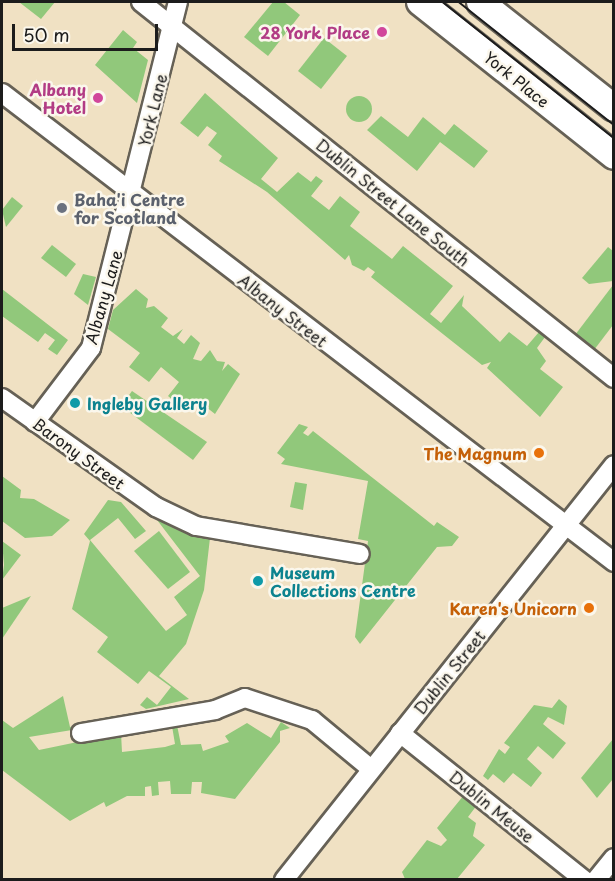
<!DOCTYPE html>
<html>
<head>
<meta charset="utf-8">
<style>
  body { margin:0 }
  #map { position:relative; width:615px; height:881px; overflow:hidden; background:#f0e1c3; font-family:"Playpen Sans",sans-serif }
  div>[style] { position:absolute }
  .green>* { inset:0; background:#91c87b }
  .round { border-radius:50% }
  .roads { filter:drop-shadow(2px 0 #666156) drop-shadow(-2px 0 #666156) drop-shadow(0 2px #666156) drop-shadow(0 -2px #666156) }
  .street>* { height:18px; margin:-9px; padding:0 9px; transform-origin:9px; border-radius:9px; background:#fff }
  .secondary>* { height:26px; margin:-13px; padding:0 13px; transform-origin:13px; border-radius:13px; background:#fff }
  .tram>* { height:1.5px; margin:-0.75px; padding:0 0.75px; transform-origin:0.75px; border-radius:0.75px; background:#1c1c1c }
  .dots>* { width:16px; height:16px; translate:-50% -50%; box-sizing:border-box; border:3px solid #fbf7ec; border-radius:50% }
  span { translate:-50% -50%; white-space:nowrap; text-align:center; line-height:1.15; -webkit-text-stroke:5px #fbf7ec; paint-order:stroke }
  .hotel-label { font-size:16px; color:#b23c85; font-weight:700 }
  .right { translate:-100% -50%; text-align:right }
  .street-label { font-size:16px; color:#1c1c1c }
  .worship-label { font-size:16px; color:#5b616d; font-weight:700 }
  .left { translate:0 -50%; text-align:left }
  .culture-label { font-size:16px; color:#0d838f; font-weight:700 }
  .food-label { font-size:16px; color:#c56008; font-weight:700 }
  .frame { position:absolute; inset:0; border:3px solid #1c1c1c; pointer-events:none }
  .scale { position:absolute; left:12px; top:24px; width:146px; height:27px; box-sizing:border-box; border:3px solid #1c1c1c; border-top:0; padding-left:8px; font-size:18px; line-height:21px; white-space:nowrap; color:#1c1c1c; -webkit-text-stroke:4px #fbf7ec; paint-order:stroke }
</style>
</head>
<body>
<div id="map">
  <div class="green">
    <i style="clip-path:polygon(19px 2px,55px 2px,41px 19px)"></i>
    <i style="clip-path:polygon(273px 2px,284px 2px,300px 15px,268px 56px,244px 37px)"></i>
    <i style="clip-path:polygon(123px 30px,137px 42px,133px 48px,148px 60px,137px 103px,95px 65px)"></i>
    <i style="clip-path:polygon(324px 38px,347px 56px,321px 89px,298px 71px)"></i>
    <i style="clip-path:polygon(205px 93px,278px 158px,261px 179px,277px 192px,298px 172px,311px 182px,316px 176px,323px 181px,311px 196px,329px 210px,340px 196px,360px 212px,350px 226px,392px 259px,403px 246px,453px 286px,430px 314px,441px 323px,464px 295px,462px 306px,500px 342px,509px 332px,527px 346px,539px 332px,545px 337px,537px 348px,546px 361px,540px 369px,563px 387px,540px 417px,487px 368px,491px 362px,482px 365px,371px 277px,375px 272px,368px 267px,364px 271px,352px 265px,349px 255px,345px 260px,267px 192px,219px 161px,222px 156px,208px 145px,217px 133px,207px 126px,198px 137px,180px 123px)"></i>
    <i class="round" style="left:346px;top:96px;width:26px;height:26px"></i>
    <i style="clip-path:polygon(381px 116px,408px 137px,423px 117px,445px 135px,454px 124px,488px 151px,474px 168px,440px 142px,417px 171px,367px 130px)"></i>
    <i style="clip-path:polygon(12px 197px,23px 206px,6px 227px,2px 210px)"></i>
    <i style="clip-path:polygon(52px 245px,76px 264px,66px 277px,41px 258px)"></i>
    <i style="clip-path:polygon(608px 247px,613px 251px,613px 281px,589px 284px,582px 278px)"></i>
    <i style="clip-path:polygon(83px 274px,96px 277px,88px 305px,74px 294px)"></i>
    <i style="clip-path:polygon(613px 285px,613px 325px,594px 350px,575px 335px)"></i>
    <i style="clip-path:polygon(2px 289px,68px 340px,57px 355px,48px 349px,55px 340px,45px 333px,38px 342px,2px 316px)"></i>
    <i style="clip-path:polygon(136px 289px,148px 299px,146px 308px,154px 306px,168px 318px,161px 327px,173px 336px,183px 329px,177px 338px,184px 344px,191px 335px,200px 343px,193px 359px,201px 361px,210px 350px,217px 361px,225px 362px,222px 371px,228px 364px,240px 374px,215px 414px,196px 399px,186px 411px,168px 396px,179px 382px,161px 367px,149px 382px,129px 367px,140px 353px,108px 329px,113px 310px)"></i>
    <i style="clip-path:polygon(132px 391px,207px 442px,193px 460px,121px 406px)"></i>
    <i style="clip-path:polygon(299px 424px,308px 427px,303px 433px,308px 436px,313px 431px,434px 526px,437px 522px,459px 537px,452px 546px,437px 547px,360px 644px,355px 637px,368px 541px,358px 539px,368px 481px,281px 464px,285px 459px,277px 453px)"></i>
    <i style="clip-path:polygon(2px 476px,21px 490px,20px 498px,34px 499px,70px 520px,52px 536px,25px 538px,2px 521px)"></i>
    <i style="clip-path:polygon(295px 482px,307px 484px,303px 510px,290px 507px)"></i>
    <i style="clip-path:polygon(108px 500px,121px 502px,146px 531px,135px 539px,118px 518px,90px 540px,166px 631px,187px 615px,174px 597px,200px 576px,154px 516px,210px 538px,204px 590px,186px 644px,159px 676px,189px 699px,146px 709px,140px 705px,147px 697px,157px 705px,171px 687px,149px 671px,138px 684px,97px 652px,108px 637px,72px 609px,90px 541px,84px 534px)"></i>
    <i style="clip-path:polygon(159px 531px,190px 572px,168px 589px,134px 551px)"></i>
    <i style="clip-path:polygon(2px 541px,21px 555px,2px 580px,4px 565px)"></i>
    <i style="clip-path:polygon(31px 596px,2px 639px,2px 608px)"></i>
    <i style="clip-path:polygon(63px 696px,70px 727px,113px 716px,115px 723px,29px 737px,39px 750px,121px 733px,122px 752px,165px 747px,175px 744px,172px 726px,177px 725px,181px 745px,201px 744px,203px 751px,229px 742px,225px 736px,247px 723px,271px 738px,281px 722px,290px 728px,280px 731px,280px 742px,235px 799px,201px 793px,202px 782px,192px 782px,191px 794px,171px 794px,170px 781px,158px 782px,159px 795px,152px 796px,151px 786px,145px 787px,145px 796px,127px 796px,106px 807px,104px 802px,70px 821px,2px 770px,2px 720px,13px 728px)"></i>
    <i style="clip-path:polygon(559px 699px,567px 706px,564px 725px,548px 717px,543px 724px,566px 743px,553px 759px,538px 746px,527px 759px,542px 773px,531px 787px,513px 773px,504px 783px,493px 774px,488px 780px,483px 776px,499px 749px,505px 754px,510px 747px,504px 743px,534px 705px,552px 708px)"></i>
    <i style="clip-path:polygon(613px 739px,613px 779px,597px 798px,581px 778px)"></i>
    <i style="clip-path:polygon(464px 795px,477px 805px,468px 817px,476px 823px,473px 836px,485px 845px,457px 879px,405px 879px,402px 872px,427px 840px,441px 846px,447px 840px,437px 828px)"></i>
  </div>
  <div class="roads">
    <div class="street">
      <i style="left:141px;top:2px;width:604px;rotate:38.48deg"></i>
      <i style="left:2px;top:93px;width:771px;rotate:37.46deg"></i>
      <i style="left:2px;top:398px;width:189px;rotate:35.3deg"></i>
      <i style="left:156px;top:507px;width:44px;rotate:25.4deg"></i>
      <i style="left:196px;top:526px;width:166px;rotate:9.7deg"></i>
      <i style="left:35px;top:422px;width:93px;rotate:-52.9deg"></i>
      <i style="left:91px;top:348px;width:357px;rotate:-75.9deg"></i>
      <i style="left:81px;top:733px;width:136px;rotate:-9.7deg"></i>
      <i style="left:215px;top:710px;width:32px;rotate:-22deg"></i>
      <i style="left:245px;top:698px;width:71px;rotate:18.2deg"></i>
      <i style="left:312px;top:720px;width:77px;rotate:39.7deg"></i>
      <i style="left:400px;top:733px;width:236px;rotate:38.6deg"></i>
      <i style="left:284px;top:880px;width:530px;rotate:-51.51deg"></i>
      <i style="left:596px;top:880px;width:28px;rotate:-51deg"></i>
    </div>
    <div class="secondary">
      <i style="left:420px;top:2px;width:248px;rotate:38.4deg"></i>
      <i style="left:480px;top:2px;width:171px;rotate:38.3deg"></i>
    </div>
  </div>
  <div class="tram">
    <i style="left:443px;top:2px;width:218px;rotate:38.5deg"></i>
    <i style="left:459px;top:2px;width:198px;rotate:38.4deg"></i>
  </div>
  <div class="dots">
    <i style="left:382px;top:32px;background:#d1479c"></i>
    <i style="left:98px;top:98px;background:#d1479c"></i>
    <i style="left:62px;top:208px;background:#6b7280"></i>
    <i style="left:75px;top:403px;background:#0f9aa8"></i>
    <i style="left:539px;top:453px;background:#e8710a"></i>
    <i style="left:258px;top:581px;background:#0f9aa8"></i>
    <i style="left:589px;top:608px;background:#e8710a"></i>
  </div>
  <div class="hotel-label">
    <span class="right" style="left:370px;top:32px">28 York Place</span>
    <span class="right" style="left:86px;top:98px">Albany<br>Hotel</span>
  </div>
  <div class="street-label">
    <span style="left:517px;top:79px;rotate:39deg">York Place</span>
    <span style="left:152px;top:110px;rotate:-76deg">York Lane</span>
    <span style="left:393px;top:202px;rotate:39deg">Dublin Street Lane South</span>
    <span style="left:103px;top:297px;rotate:-74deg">Albany Lane</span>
    <span style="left:283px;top:310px;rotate:38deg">Albany Street</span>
    <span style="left:79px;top:453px;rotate:36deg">Barony Street</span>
    <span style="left:449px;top:672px;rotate:-51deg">Dublin Street</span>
    <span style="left:492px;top:806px;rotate:39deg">Dublin Meuse</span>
  </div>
  <div class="worship-label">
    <span class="left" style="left:74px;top:208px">Baha'i Centre<br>for Scotland</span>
  </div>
  <div class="culture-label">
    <span class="left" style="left:87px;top:403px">Ingleby Gallery</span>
    <span class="left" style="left:270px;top:581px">Museum<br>Collections Centre</span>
  </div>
  <div class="food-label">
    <span class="right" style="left:527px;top:453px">The Magnum</span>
    <span class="right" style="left:577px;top:608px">Karen's Unicorn</span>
  </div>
  <div class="frame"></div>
  <div class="scale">50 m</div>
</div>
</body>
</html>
